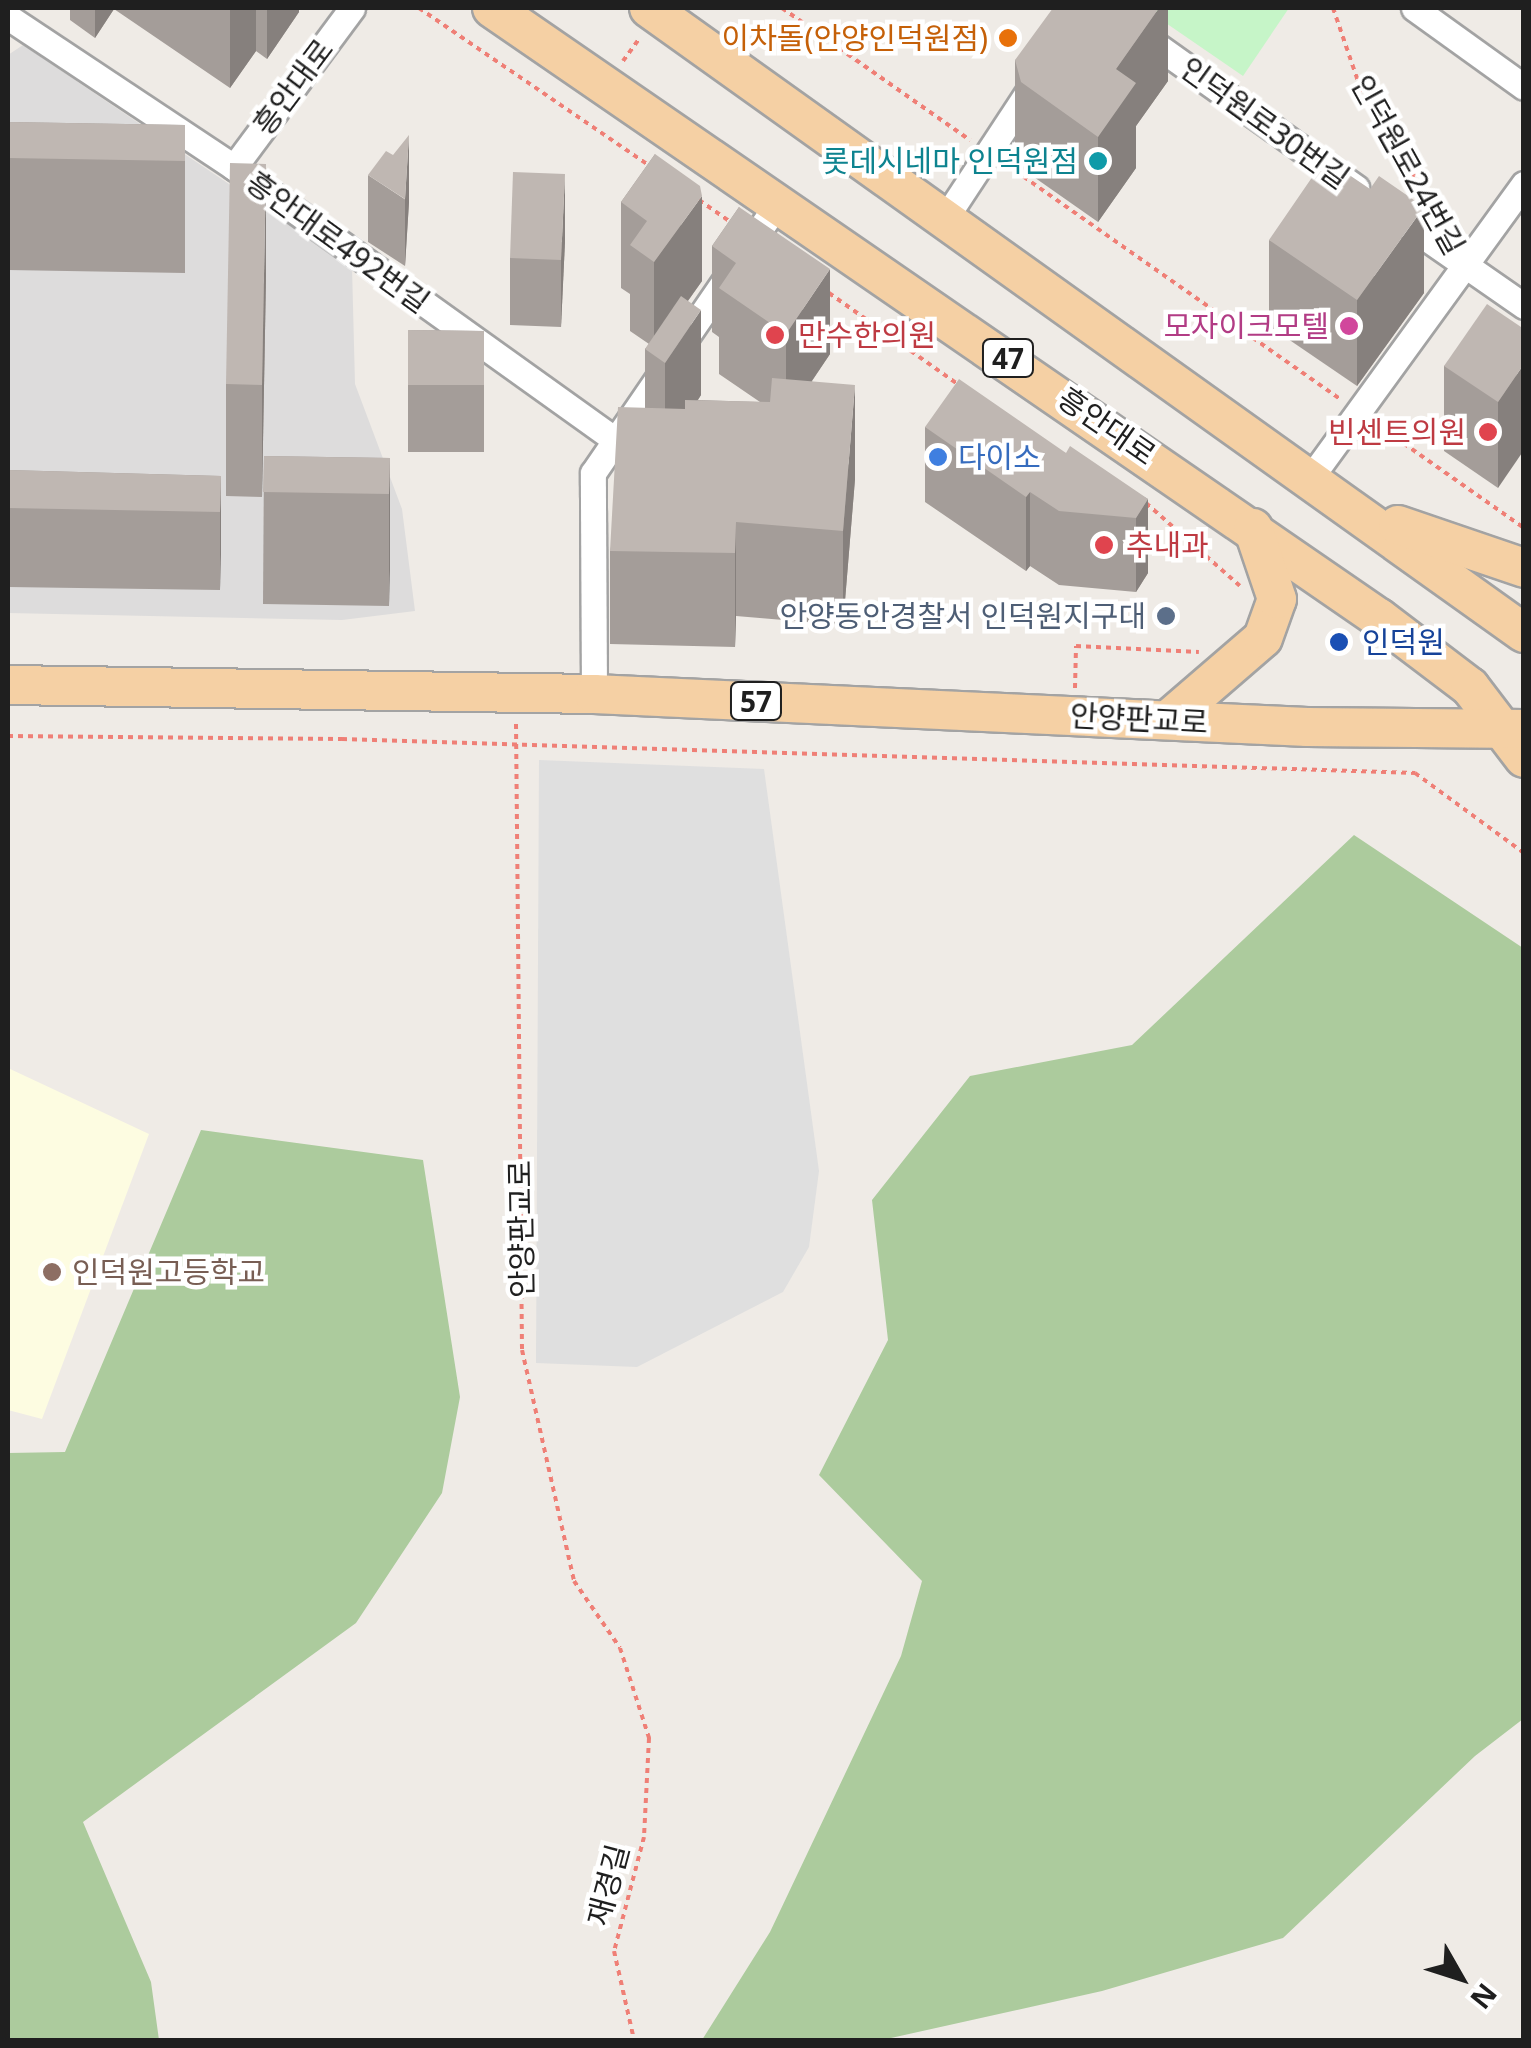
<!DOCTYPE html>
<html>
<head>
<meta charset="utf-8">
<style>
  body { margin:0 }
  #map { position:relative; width:1531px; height:2048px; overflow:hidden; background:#efebe6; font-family:"Noto Sans","Noto Sans KR",sans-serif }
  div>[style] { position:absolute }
  .residential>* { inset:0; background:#dddcdc }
  .education>* { inset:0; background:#fdfce1 }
  .forest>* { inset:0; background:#accb9d }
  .park>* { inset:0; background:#c6f5c8 }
  .parking>* { inset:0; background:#dfdfdf }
  .path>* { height:4px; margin-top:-2px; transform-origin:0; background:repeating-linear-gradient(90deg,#ef7f76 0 5px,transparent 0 10px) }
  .roads { filter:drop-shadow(2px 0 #a3a3a3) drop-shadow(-2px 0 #a3a3a3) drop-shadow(0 2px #a3a3a3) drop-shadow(0 -2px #a3a3a3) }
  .street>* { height:25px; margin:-12.5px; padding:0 12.5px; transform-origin:12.5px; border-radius:12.5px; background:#fff }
  .primary>* { height:38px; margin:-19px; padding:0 19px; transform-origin:19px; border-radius:19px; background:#f5d0a4 }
  .wall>* { inset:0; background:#a49d99 }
  .shaded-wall>* { inset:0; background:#86807d }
  .building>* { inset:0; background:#bfb7b2 }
  .dots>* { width:28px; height:28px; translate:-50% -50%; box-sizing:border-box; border:5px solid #fff; border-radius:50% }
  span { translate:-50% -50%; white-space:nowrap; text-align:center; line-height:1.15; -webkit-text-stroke:9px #fff; paint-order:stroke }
  .shield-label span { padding:2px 8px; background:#fff; border:2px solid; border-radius:8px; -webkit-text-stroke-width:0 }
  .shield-label { font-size:28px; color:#1f1f1f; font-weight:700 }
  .food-label { font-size:30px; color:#c56008 }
  .right { translate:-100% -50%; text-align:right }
  .street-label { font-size:30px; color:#1f1f1f }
  .culture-label { font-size:30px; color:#0d838f }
  .hotel-label { font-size:30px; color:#b23c85 }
  .health-label { font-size:30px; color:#be3a42 }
  .left { translate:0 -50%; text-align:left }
  .shop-label { font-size:30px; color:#366cbe }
  .service-label { font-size:30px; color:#4e5e75 }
  .transit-label { font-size:30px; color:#164399 }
  .education-label { font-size:30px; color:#785e54 }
  .frame { position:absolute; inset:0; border:10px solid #1f1f1f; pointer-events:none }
  .north { position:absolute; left:1411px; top:1928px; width:100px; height:100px; -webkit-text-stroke:8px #fff; paint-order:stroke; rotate:129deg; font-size:28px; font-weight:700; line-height:40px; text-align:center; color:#1f1f1f }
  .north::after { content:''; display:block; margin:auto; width:35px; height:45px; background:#1f1f1f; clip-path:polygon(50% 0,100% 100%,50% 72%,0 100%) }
</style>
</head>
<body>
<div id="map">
  <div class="residential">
    <i style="clip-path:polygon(23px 45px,352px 267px,355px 384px,402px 509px,415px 611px,342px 620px,8px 613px,8px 55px)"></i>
  </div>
  <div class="education">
    <i style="clip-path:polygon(8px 1068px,149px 1134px,42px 1419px,8px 1410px)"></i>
  </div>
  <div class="forest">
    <i style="clip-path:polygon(1354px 835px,1523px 948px,1523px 1719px,1475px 1756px,1283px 1938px,1102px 1991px,882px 2040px,702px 2040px,770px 1932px,901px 1656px,922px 1581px,819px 1475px,888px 1340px,872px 1200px,970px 1076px,1132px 1045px)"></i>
    <i style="clip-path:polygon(201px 1130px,423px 1160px,460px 1397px,442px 1493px,356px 1623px,83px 1822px,151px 1982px,159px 2040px,8px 2040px,8px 1453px,65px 1452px)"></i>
  </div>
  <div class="park">
    <i style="clip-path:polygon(1144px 8px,1289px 8px,1243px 76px)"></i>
  </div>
  <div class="parking">
    <i style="clip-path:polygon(539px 760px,764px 769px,819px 1171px,809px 1247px,783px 1292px,637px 1367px,536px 1363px)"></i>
  </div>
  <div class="path">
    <i style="left:419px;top:8px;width:280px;rotate:34.4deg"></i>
    <i style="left:782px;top:8px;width:230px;rotate:35.1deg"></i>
    <i style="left:1333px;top:8px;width:83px;rotate:71.1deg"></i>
    <i style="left:1360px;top:87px;width:151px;rotate:58.5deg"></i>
    <i style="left:623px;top:61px;width:26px;rotate:-54deg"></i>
    <i style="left:1007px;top:165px;width:406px;rotate:35.1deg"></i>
    <i style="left:699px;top:200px;width:40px;rotate:34.9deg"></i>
    <i style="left:829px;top:293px;width:156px;rotate:35.3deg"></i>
    <i style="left:1379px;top:426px;width:177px;rotate:35.1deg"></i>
    <i style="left:1146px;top:503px;width:125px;rotate:41.4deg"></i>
    <i style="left:1075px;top:688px;width:42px;rotate:-88.6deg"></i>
    <i style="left:1076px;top:646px;width:123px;rotate:2.8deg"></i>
    <i style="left:516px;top:724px;width:626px;rotate:89.45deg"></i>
    <i style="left:522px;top:1350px;width:237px;rotate:77.3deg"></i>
    <i style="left:574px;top:1581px;width:81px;rotate:55.5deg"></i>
    <i style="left:620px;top:1648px;width:95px;rotate:72.1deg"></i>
    <i style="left:649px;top:1738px;width:99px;rotate:92.9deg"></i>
    <i style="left:644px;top:1837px;width:118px;rotate:104.7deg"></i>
    <i style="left:614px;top:1951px;width:91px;rotate:77.3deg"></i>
    <i style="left:8px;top:736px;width:334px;rotate:0.5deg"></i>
    <i style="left:342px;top:739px;width:1074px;rotate:1.81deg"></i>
    <i style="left:1415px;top:773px;width:135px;rotate:36.3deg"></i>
  </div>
  <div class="roads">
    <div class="street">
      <i style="left:1104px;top:8px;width:310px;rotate:35.5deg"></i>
      <i style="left:1414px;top:8px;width:135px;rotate:35.7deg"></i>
      <i style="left:8px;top:17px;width:271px;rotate:33.6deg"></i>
      <i style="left:234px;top:167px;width:467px;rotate:35.6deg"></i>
      <i style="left:234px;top:167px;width:198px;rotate:-53.4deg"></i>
      <i style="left:946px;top:217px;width:160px;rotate:-56.7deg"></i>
      <i style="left:1396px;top:217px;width:156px;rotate:34.8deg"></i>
      <i style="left:1311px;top:477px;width:362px;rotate:-54deg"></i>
      <i style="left:594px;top:694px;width:221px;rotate:-90.3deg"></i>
      <i style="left:593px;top:473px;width:331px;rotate:-55.6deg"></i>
    </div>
    <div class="primary">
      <i style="left:492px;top:8px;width:1077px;rotate:34.52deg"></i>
      <i style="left:1379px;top:618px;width:114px;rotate:37.2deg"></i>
      <i style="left:1470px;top:687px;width:89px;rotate:52.7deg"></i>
      <i style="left:649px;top:8px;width:1075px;rotate:35.54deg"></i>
      <i style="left:1398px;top:525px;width:133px;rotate:18.8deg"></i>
      <i style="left:8px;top:685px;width:586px;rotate:0.88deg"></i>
      <i style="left:594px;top:694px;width:714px;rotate:2.65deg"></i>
      <i style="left:1307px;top:727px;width:217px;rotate:0.5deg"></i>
      <i style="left:1168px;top:720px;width:125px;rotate:-40.8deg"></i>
      <i style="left:1263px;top:638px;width:41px;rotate:-70.3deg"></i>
      <i style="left:1277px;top:599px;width:75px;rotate:-108.7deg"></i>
    </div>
  </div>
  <div class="wall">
    <i style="clip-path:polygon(70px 8px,299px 8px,299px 12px,267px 59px,256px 51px,230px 88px,114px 9px,95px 38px,70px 20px)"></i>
    <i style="clip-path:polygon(1168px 8px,1168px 81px,1136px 126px,1136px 168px,1098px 222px,1021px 168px,1015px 146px,1015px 60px)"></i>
    <i style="clip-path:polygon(8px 122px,185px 125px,185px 273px,8px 270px)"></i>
    <i style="clip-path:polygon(655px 154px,702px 281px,688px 301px,701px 395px,698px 400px,760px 402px,719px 374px,719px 337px,712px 332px,712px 246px,739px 207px,830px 354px,812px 381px,855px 479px,843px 625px,736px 616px,735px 647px,610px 644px,610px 551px,645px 408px,645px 349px,649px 344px,630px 331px,630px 294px,621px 288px,621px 202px)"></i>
    <i style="clip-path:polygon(368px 175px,409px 202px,405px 266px,368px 242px)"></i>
    <i style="clip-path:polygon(1269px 240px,1424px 293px,1357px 386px,1269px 326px)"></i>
    <i style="clip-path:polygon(565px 241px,561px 327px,510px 325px,510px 258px)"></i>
    <i style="clip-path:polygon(266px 276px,262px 497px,226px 496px,226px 384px)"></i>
    <i style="clip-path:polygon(1524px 329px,1498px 488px,1444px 451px,1444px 366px)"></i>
    <i style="clip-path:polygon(408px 330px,484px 331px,484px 452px,408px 452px)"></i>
    <i style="clip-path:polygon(925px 427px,1066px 453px,1148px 499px,1148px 573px,1136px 592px,1059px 585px,1030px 566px,1026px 571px,925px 502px)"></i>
    <i style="clip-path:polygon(264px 456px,390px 458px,389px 606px,263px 604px)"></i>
    <i style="clip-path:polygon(8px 470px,221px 476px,220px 590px,8px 587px)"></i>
  </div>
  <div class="shaded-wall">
    <i style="clip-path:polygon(95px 8px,114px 8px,114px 9px,95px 38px)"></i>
    <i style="clip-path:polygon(230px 8px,256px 8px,256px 51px,230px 88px)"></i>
    <i style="clip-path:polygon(267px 8px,299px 8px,299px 12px,267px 59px)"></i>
    <i style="clip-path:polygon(1159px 8px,1168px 8px,1168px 81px,1136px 126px,1136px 168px,1098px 222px,1098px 137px,1116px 69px)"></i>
    <i style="clip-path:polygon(409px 135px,409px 202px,405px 266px,405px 199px)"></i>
    <i style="clip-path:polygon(266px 164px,266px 276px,262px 497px,262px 385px)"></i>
    <i style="clip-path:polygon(565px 174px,565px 241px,561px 327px,561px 260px)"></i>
    <i style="clip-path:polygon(702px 196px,702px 281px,654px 348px,654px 262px)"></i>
    <i style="clip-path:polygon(1424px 207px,1424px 293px,1357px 386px,1357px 300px)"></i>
    <i style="clip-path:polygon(830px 269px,830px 354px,786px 419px,786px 334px)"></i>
    <i style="clip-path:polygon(701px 310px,701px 395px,665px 449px,665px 363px)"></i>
    <i style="clip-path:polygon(1524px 364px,1524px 450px,1498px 488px,1498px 402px)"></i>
    <i style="clip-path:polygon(855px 385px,855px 479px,843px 625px,843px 531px)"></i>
    <i style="clip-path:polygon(390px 458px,390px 570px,389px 606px,389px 494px)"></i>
    <i style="clip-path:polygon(221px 476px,221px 554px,220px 590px,220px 512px)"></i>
    <i style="clip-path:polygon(1030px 492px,1030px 566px,1026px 571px,1026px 497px)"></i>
    <i style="clip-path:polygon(1148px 499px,1148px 573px,1136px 592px,1136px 518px)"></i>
    <i style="clip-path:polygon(736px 522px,736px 616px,735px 647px,735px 553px)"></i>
  </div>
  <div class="building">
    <i style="clip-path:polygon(1053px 8px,1159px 8px,1116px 69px,1136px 83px,1098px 137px,1021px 82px,1015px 60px)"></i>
    <i style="clip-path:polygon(8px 122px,185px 125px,185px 161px,8px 158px)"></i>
    <i style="clip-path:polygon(409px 135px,405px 199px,368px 175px,386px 151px,393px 155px)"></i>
    <i style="clip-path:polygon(655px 154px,700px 186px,702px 196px,654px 262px,630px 245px,647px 221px,621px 202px)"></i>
    <i style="clip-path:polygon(230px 163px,266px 164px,262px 385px,226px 384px)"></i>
    <i style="clip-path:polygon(1336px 166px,1370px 189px,1379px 176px,1424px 207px,1357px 300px,1269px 240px,1315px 173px)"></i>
    <i style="clip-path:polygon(513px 172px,565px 174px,561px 260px,510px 258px)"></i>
    <i style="clip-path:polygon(739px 207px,830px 269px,786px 334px,719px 288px,736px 263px,712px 246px)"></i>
    <i style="clip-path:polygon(681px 296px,701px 310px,665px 363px,645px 349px)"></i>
    <i style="clip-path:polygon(1487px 304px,1524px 329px,1524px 364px,1498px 402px,1444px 366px)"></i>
    <i style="clip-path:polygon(408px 330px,484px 331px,484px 385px,408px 385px)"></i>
    <i style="clip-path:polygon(772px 378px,855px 385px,843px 531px,736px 522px,735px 553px,610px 551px,618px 407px,685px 409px,685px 400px,770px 402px)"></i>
    <i style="clip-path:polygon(959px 379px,1066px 453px,1070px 446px,1148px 499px,1136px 518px,1059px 511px,1030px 492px,1026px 497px,925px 427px)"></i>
    <i style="clip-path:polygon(264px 456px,390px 458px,389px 494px,263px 492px)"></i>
    <i style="clip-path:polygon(8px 470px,221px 476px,220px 512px,8px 508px)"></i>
  </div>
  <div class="dots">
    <i style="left:1008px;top:38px;background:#e8710a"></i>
    <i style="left:1098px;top:161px;background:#0f9aa8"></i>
    <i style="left:1349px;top:326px;background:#d1479c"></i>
    <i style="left:775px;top:335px;background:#e0444e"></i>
    <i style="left:1488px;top:432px;background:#e0444e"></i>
    <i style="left:938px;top:457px;background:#3f7fe0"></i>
    <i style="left:1104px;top:545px;background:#e0444e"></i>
    <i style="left:1166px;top:616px;background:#5c6f8a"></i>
    <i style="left:1339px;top:642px;background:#1a4fb4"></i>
    <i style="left:52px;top:1272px;background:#8d6e63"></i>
  </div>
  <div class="shield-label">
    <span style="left:1008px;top:358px">47</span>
    <span style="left:756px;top:701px">57</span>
  </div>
  <div class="food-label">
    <span class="right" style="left:988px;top:38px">이차돌(안양인덕원점)</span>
  </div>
  <div class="street-label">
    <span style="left:293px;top:87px;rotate:-53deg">흥안대로</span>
    <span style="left:1265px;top:123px;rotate:36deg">인덕원로30번길</span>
    <span style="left:1408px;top:165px;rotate:61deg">인덕원로24번길</span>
    <span style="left:338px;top:242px;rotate:36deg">흥안대로492번길</span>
    <span style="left:1107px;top:426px;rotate:35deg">흥안대로</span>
    <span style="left:1139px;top:719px;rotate:3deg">안양판교로</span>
    <span style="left:521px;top:1229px;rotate:-91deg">안양판교로</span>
    <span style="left:608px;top:1885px;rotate:-75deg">재경길</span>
  </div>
  <div class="culture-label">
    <span class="right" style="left:1078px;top:161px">롯데시네마 인덕원점</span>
  </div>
  <div class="hotel-label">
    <span class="right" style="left:1329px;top:326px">모자이크모텔</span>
  </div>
  <div class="health-label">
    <span class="left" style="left:798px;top:335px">만수한의원</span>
    <span class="right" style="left:1466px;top:432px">빈센트의원</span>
    <span class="left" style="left:1126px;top:545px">추내과</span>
  </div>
  <div class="shop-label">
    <span class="left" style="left:958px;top:457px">다이소</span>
  </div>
  <div class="service-label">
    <span class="right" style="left:1146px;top:616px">안양동안경찰서 인덕원지구대</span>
  </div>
  <div class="transit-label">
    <span class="left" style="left:1362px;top:642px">인덕원</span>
  </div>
  <div class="education-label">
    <span class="left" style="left:72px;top:1272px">인덕원고등학교</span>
  </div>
  <div class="frame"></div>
  <div class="north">N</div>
</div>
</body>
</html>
